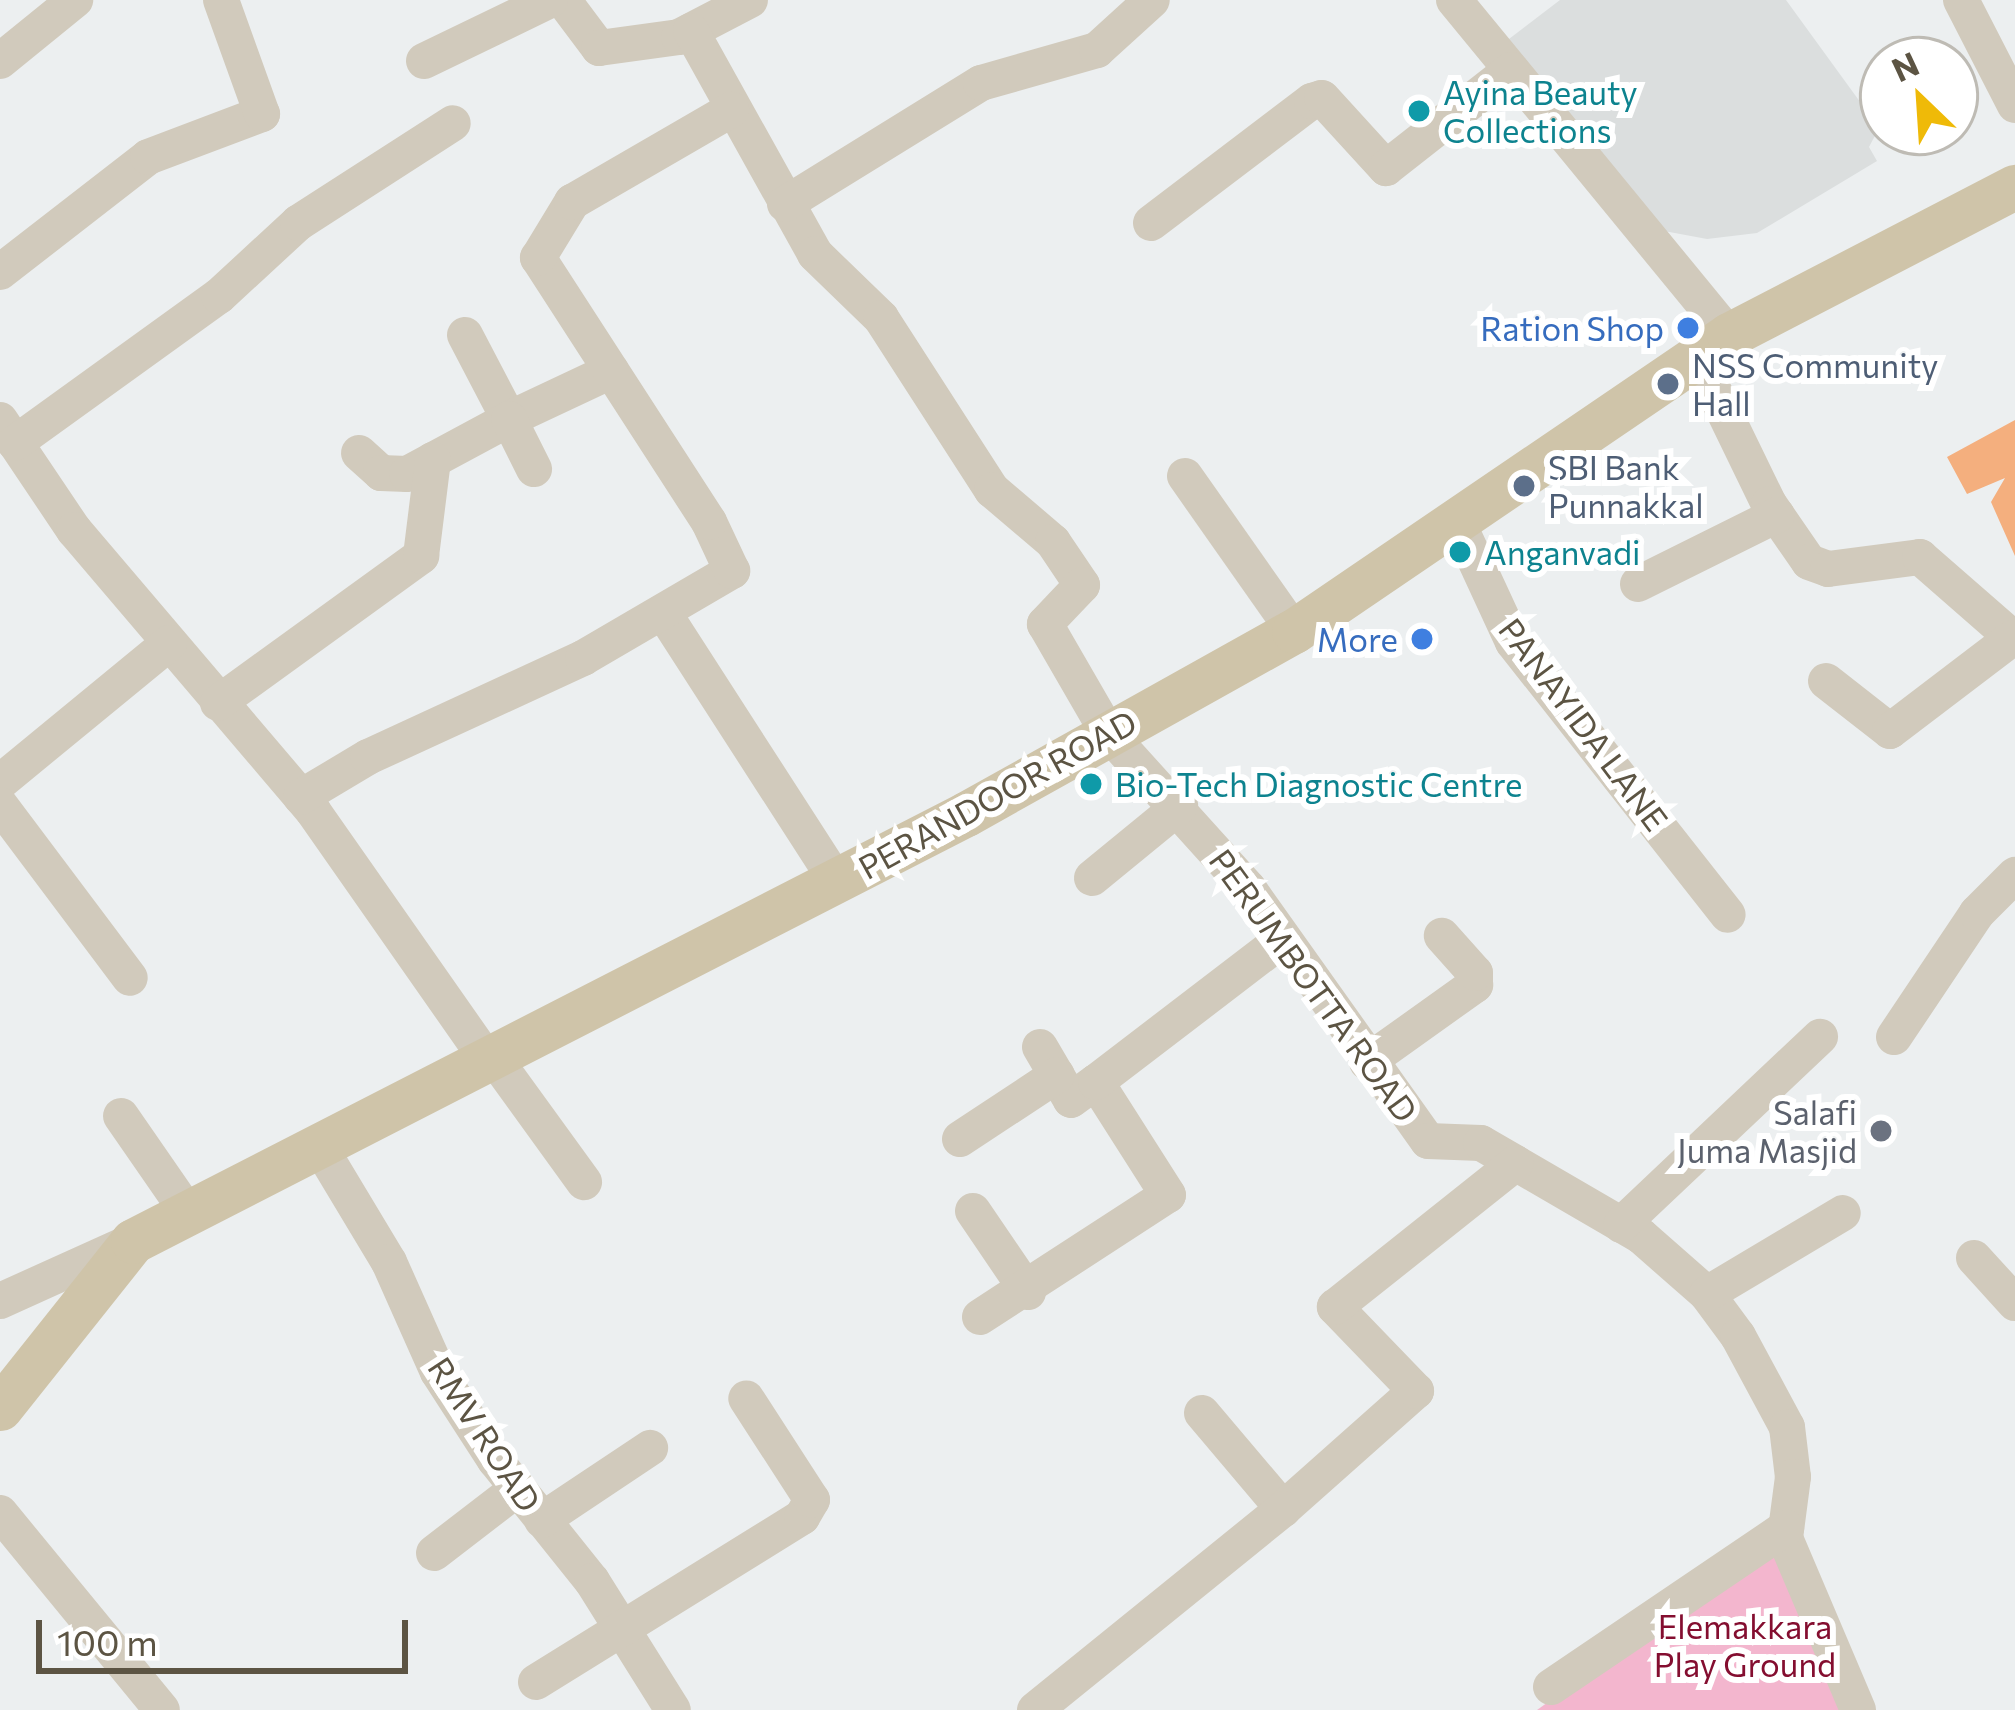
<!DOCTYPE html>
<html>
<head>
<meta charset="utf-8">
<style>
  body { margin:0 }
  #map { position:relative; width:2015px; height:1710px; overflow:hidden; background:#eceff0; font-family:Commissioner,sans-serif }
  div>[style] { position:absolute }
  .education>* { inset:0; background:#dbdede }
  .green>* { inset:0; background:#f3b6ce }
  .water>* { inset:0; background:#f4af7e }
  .minor>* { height:36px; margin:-18px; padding:0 18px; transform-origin:18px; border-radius:18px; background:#d1cabc }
  .major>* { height:45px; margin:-22.5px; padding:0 22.5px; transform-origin:22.5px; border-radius:22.5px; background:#cfc4a9 }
  .dots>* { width:33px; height:33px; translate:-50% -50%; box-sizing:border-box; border:6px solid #fff; border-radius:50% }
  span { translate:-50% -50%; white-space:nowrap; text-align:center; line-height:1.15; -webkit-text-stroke:12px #fff; paint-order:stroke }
  .culture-label { font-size:33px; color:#0d838f }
  .left { translate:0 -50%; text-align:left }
  .shop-label { font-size:33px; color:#366cbe }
  .right { translate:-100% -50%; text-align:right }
  .service-label { font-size:33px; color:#4e5e75 }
  .street-label { font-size:33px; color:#5c5443 }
  .worship-label { font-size:33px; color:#5b616d }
  .park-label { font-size:33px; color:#840e30 }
  .north { position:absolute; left:1859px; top:36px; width:120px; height:120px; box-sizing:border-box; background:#fff; border:3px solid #bebbb4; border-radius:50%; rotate:335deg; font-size:33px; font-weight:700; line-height:48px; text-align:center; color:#5c5443 }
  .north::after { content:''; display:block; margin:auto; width:42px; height:54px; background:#efba08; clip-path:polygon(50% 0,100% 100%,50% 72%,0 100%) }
  .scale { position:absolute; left:36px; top:1620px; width:372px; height:54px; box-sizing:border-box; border:6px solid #5c5443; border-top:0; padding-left:15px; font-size:36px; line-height:42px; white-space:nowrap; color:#5c5443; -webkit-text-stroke:9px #fff; paint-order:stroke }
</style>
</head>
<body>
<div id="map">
  <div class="education">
    <i style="clip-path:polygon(1560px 0,1786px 0,1879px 128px,1869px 147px,1877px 161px,1757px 233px,1707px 239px,1648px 228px,1505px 42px)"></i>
  </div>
  <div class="green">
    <i style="clip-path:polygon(1771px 1549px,1845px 1710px,1537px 1710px,1569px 1687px)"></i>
  </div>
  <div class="water">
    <i style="clip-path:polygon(2015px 420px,2015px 556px,1991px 502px,2005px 478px,1967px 494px,1947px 457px)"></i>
  </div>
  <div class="minor">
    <i style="left:563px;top:0;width:60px;rotate:53.1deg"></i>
    <i style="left:599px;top:48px;width:81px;rotate:-7.8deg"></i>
    <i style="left:679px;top:37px;width:80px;rotate:-27.5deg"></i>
    <i style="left:1454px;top:0;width:433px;rotate:50.6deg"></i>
    <i style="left:1961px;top:0;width:118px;rotate:62.8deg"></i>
    <i style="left:691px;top:31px;width:255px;rotate:60.9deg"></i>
    <i style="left:815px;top:254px;width:92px;rotate:44.1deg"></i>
    <i style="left:881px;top:318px;width:205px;rotate:57.2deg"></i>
    <i style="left:992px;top:490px;width:80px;rotate:40.4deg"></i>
    <i style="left:1053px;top:542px;width:52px;rotate:56deg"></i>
    <i style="left:1082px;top:585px;width:54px;rotate:133.5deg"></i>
    <i style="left:1045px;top:624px;width:126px;rotate:60deg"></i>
    <i style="left:1108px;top:733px;width:209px;rotate:47.9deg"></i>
    <i style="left:1248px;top:888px;width:310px;rotate:54.6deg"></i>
    <i style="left:1428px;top:1141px;width:53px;rotate:2.2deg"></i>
    <i style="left:1481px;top:1143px;width:185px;rotate:30.2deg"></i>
    <i style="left:1641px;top:1236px;width:88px;rotate:41.3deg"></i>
    <i style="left:1707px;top:1294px;width:52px;rotate:53.6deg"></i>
    <i style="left:1738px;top:1336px;width:103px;rotate:61.7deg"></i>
    <i style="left:1787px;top:1427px;width:50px;rotate:83.2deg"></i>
    <i style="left:1793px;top:1477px;width:62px;rotate:97.5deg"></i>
    <i style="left:1785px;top:1538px;width:187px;rotate:67deg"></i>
    <i style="left:0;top:61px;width:97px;rotate:-39.1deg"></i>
    <i style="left:424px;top:61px;width:140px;rotate:-25.8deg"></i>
    <i style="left:785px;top:204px;width:230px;rotate:-31.7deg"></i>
    <i style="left:981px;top:83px;width:121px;rotate:-15.9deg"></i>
    <i style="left:1097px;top:50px;width:74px;rotate:-42.3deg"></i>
    <i style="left:1151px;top:223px;width:202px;rotate:-37.2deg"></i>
    <i style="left:1312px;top:101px;width:10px;rotate:-17deg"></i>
    <i style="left:1322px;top:98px;width:95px;rotate:47.6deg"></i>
    <i style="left:1386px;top:168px;width:159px;rotate:-38.1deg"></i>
    <i style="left:0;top:272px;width:187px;rotate:-37.8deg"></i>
    <i style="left:148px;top:157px;width:122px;rotate:-20.7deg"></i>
    <i style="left:262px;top:114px;width:121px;rotate:-109.8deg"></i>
    <i style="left:465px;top:335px;width:95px;rotate:62.4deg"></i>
    <i style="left:509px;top:419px;width:113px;rotate:-25.2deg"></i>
    <i style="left:1698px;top:358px;width:162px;rotate:64.1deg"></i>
    <i style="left:1769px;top:504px;width:70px;rotate:55.4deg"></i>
    <i style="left:1809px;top:562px;width:20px;rotate:20deg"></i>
    <i style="left:1828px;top:569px;width:93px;rotate:-7.4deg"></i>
    <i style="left:1920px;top:557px;width:126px;rotate:41.1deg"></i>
    <i style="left:0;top:420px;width:133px;rotate:56.1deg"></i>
    <i style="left:74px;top:530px;width:369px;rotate:49.6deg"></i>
    <i style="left:313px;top:811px;width:302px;rotate:55deg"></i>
    <i style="left:15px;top:443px;width:251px;rotate:-35.8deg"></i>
    <i style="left:219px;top:296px;width:108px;rotate:-42.7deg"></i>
    <i style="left:298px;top:223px;width:184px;rotate:-32.8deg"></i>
    <i style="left:359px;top:453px;width:30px;rotate:42deg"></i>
    <i style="left:381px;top:473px;width:26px;rotate:2deg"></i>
    <i style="left:407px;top:474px;width:116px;rotate:-28.3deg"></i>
    <i style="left:509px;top:419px;width:56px;rotate:63.4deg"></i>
    <i style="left:1185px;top:476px;width:189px;rotate:54.9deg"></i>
    <i style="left:1458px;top:523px;width:131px;rotate:65.2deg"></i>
    <i style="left:1513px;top:642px;width:347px;rotate:51.8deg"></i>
    <i style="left:1638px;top:584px;width:155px;rotate:-26.4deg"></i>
    <i style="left:663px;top:612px;width:321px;rotate:57.2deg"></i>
    <i style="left:1826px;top:681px;width:81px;rotate:38deg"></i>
    <i style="left:1890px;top:731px;width:153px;rotate:-37.3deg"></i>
    <i style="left:218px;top:703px;width:251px;rotate:-35.9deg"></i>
    <i style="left:421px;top:556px;width:97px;rotate:-82.9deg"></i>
    <i style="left:0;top:782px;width:219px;rotate:-39.4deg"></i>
    <i style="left:301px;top:797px;width:78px;rotate:-30.8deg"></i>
    <i style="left:368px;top:757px;width:237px;rotate:-24.7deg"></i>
    <i style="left:583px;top:658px;width:173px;rotate:-30.3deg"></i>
    <i style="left:732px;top:571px;width:54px;rotate:-115.1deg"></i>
    <i style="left:709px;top:522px;width:315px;rotate:-122.9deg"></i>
    <i style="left:538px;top:258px;width:66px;rotate:-58.7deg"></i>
    <i style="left:572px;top:202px;width:184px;rotate:-30.1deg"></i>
    <i style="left:0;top:805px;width:216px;rotate:53.1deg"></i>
    <i style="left:1092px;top:878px;width:114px;rotate:-39.3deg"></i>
    <i style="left:1894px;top:1037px;width:149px;rotate:-56.2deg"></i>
    <i style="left:1977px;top:913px;width:54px;rotate:-45deg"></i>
    <i style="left:1040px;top:1047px;width:61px;rotate:59.7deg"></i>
    <i style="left:1071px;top:1100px;width:31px;rotate:-36deg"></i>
    <i style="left:492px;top:1055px;width:157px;rotate:54.1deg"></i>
    <i style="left:1367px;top:1062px;width:133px;rotate:-35.5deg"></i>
    <i style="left:1475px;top:985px;width:12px;rotate:-90deg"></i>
    <i style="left:1475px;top:973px;width:50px;rotate:-131.7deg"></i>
    <i style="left:121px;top:1116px;width:114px;rotate:55.3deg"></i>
    <i style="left:960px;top:1139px;width:116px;rotate:-33.4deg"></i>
    <i style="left:318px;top:1144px;width:138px;rotate:59deg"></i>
    <i style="left:389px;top:1262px;width:120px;rotate:66deg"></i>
    <i style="left:438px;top:1372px;width:105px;rotate:57.1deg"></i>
    <i style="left:495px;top:1460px;width:155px;rotate:51.3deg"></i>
    <i style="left:592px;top:1581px;width:152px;rotate:57.9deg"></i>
    <i style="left:973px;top:1211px;width:98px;rotate:55.8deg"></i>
    <i style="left:1621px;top:1225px;width:274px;rotate:-43.4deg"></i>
    <i style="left:1974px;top:1258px;width:61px;rotate:47.7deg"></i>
    <i style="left:1707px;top:1294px;width:158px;rotate:-30.8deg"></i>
    <i style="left:0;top:1301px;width:146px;rotate:-24.3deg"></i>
    <i style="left:980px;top:1317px;width:224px;rotate:-33deg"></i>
    <i style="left:1168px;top:1195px;width:134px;rotate:-122.5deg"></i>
    <i style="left:1096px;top:1082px;width:234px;rotate:-37.4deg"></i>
    <i style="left:1202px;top:1413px;width:126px;rotate:49.8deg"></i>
    <i style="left:1283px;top:1509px;width:178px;rotate:-41.6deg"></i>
    <i style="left:1416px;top:1391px;width:117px;rotate:-134deg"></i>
    <i style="left:1335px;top:1307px;width:231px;rotate:-38.5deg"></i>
    <i style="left:0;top:1513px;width:255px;rotate:50.6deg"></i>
    <i style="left:542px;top:1520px;width:130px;rotate:-33.7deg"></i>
    <i style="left:434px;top:1553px;width:105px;rotate:-37.6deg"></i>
    <i style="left:536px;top:1682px;width:313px;rotate:-31.8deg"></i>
    <i style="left:802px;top:1517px;width:20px;rotate:-60deg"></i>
    <i style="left:812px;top:1500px;width:121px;rotate:-122.9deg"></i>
    <i style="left:1551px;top:1687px;width:284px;rotate:-34.1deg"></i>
    <i style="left:1035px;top:1710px;width:319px;rotate:-39deg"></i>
  </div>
  <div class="major">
    <i style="left:0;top:1408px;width:213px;rotate:-51.5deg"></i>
    <i style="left:133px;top:1241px;width:936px;rotate:-27.14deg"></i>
    <i style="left:966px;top:814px;width:376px;rotate:-29.2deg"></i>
    <i style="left:1294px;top:631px;width:526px;rotate:-34.23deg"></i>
    <i style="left:1729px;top:335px;width:322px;rotate:-27.4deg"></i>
  </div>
  <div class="dots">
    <i style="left:1419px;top:111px;background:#0f9aa8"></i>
    <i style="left:1688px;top:328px;background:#3f7fe0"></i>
    <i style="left:1668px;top:384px;background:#5c6f8a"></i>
    <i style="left:1524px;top:486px;background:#5c6f8a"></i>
    <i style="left:1460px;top:552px;background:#0f9aa8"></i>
    <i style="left:1422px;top:639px;background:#3f7fe0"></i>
    <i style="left:1091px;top:784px;background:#0f9aa8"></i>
    <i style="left:1881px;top:1131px;background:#6b7280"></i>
  </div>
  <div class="culture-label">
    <span class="left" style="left:1443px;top:111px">Ayina Beauty<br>Collections</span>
    <span class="left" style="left:1484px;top:552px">Anganvadi</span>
    <span class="left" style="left:1115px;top:784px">Bio-Tech Diagnostic Centre</span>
  </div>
  <div class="shop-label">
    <span class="right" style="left:1664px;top:328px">Ration Shop</span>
    <span class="right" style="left:1398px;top:639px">More</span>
  </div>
  <div class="service-label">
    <span class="left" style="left:1692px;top:384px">NSS Community<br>Hall</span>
    <span class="left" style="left:1548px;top:486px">SBI Bank<br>Punnakkal</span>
  </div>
  <div class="street-label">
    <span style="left:1584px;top:724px;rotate:53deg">PANAYIDA LANE</span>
    <span style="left:997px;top:794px;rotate:-29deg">PERANDOOR ROAD</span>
    <span style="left:1314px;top:985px;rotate:54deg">PERUMBOTTA ROAD</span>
    <span style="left:485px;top:1434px;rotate:57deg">RMV ROAD</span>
  </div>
  <div class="worship-label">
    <span class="right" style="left:1857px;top:1131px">Salafi<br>Juma Masjid</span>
  </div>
  <div class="park-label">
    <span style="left:1745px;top:1645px">Elemakkara<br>Play Ground</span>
  </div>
  <div class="north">N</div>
  <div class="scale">100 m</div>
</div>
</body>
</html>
